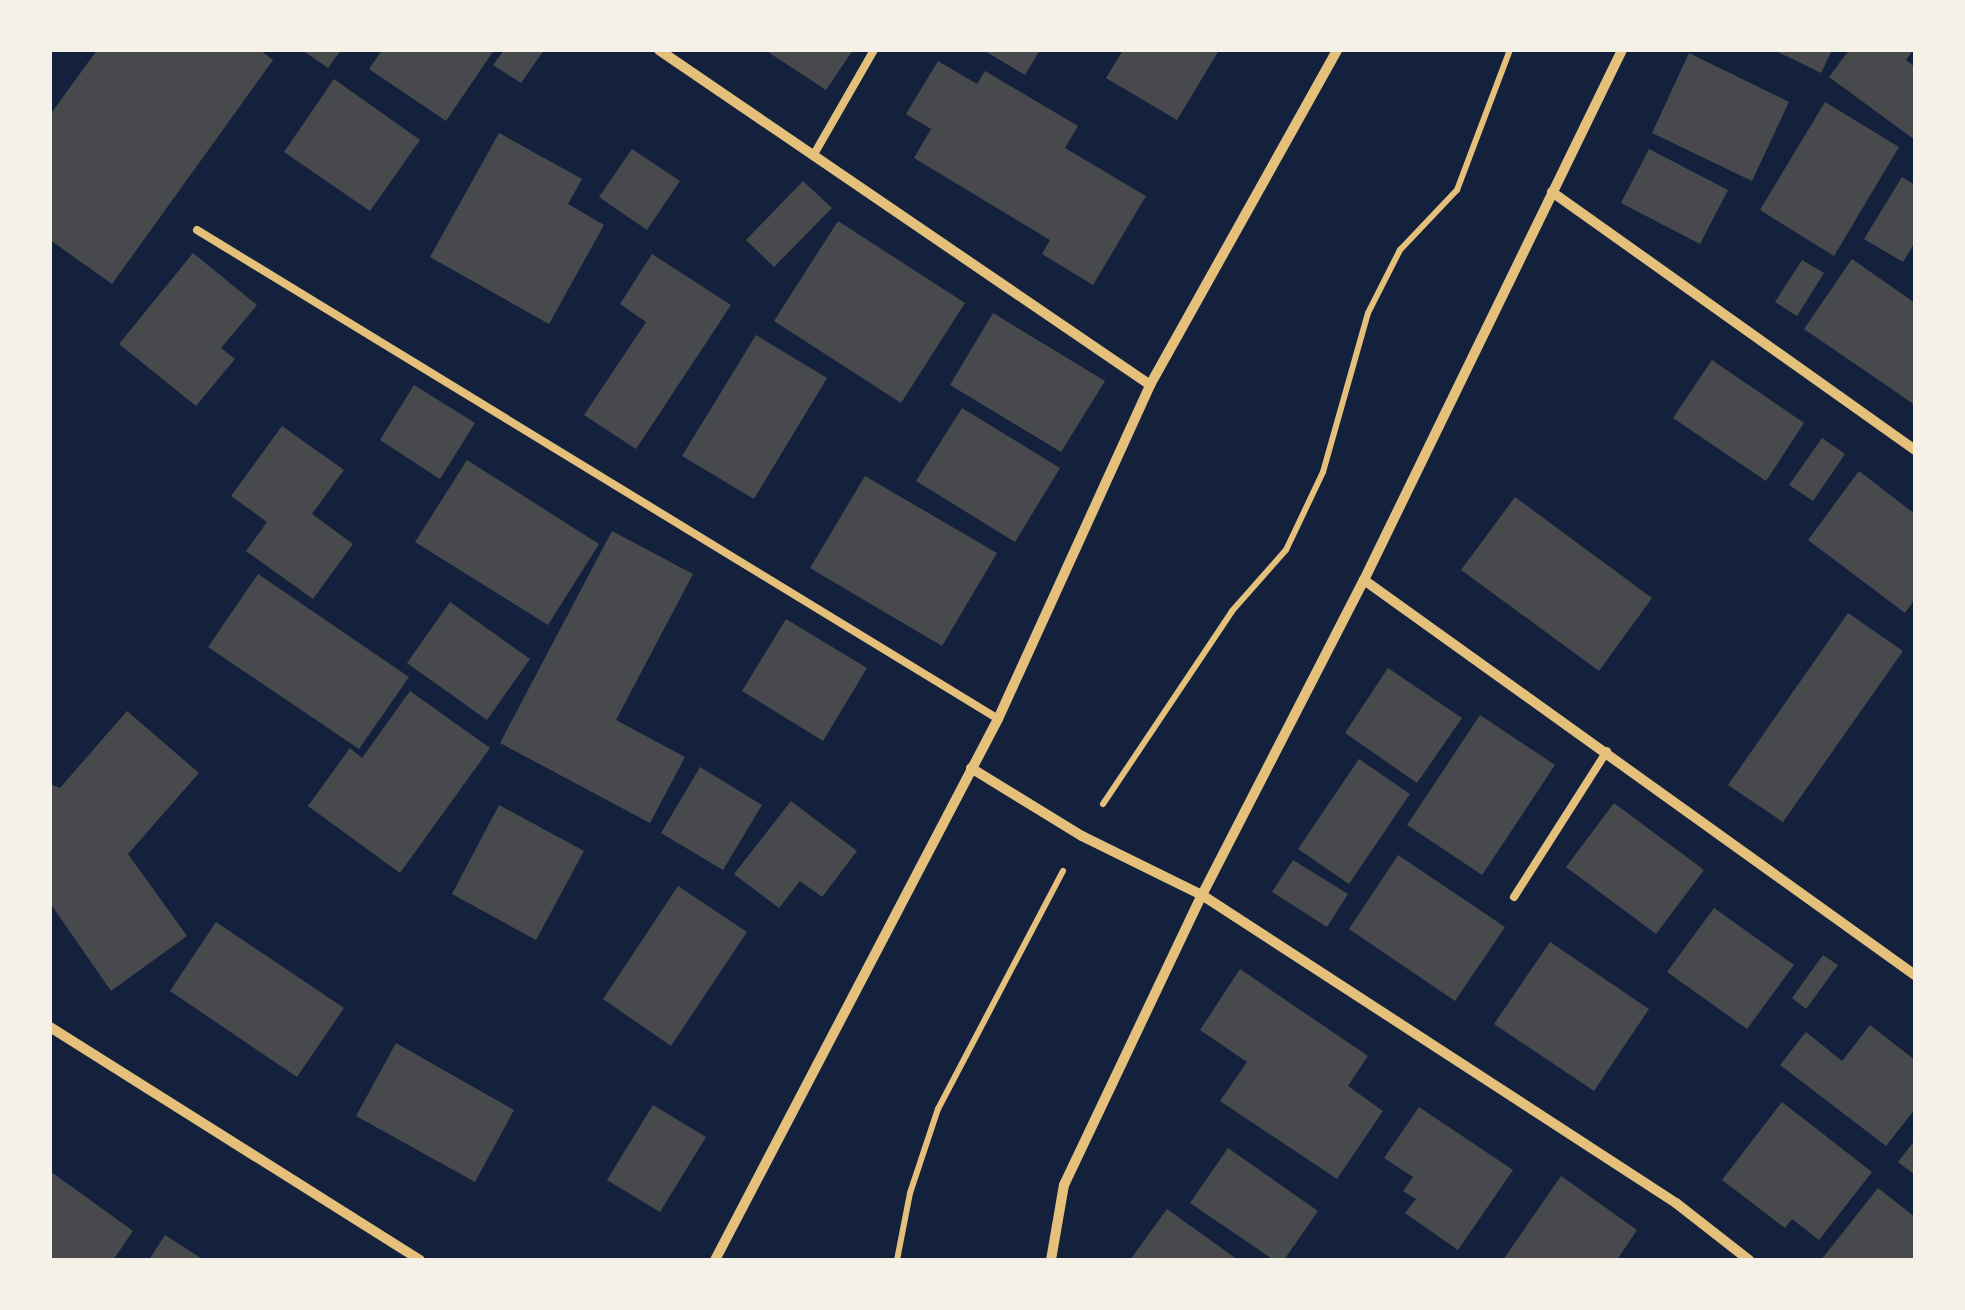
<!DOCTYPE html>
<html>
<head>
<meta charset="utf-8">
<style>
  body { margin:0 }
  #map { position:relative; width:1965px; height:1310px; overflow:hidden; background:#14213d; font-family:"Libre Baskerville",serif }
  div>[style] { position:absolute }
  .building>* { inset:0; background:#48494c }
  .path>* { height:6px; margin:-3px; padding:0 3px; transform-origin:3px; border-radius:3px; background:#e5c07b }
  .service>* { height:8px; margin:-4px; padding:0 4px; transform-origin:4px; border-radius:4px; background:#e5c07b }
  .minor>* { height:10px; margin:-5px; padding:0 5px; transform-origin:5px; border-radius:5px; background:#e5c07b }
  span { translate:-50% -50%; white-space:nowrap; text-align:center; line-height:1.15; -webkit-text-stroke:8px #f6f1e7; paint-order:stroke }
  .frame { position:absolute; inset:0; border:52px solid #f6f1e7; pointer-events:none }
</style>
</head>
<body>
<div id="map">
  <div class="building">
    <i style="clip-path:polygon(97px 50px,260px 50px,273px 60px,112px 284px,50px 240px,50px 115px)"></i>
    <i style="clip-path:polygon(302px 50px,341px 50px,328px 68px)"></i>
    <i style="clip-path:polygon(382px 50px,494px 50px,446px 121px,369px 69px)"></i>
    <i style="clip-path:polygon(504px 50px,544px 50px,521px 83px,493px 65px)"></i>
    <i style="clip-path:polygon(765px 50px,853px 50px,826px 90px)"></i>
    <i style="clip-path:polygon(983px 50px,1040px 50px,1025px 75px)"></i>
    <i style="clip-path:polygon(1123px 50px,1219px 50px,1177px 120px,1106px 78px)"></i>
    <i style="clip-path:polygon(1774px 50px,1832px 50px,1821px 73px)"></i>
    <i style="clip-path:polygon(1849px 50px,1913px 50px,1906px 60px,1915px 67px,1915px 140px,1829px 77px)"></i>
    <i style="clip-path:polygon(1689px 53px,1789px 102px,1752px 181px,1652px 133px)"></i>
    <i style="clip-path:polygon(938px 61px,977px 84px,985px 71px,1078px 126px,1065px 148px,1146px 196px,1093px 285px,1042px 254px,1050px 240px,914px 158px,931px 129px,906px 114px)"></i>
    <i style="clip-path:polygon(334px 79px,420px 140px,370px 211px,284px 152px)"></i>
    <i style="clip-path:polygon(1825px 102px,1899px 147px,1834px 256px,1760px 210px)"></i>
    <i style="clip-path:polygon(499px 133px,582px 179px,568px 204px,604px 225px,549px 324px,430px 257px)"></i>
    <i style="clip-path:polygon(632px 149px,680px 181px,647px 230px,599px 197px)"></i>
    <i style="clip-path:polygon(1649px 149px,1728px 190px,1700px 244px,1621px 203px)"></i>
    <i style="clip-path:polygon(1902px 177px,1915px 185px,1915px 242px,1903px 262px,1864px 239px)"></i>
    <i style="clip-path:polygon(803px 181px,832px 208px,774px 267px,746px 240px)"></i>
    <i style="clip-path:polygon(838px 221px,965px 303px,901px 403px,774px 321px)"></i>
    <i style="clip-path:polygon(193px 253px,257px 305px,221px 348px,235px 359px,196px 406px,119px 344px)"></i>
    <i style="clip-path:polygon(652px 254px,731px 305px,636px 449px,584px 415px,646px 322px,620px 304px)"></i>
    <i style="clip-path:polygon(1852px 259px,1915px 303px,1915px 405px,1804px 329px)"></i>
    <i style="clip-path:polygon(1802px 260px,1824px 273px,1797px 316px,1775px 302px)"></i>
    <i style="clip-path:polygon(993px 313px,1105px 381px,1061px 452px,950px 385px)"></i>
    <i style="clip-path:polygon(756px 335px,827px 378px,754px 499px,682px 456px)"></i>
    <i style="clip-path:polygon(1712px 360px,1804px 423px,1766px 481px,1673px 418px)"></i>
    <i style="clip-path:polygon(414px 385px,475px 423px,440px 479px,380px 440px)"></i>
    <i style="clip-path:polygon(962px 408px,1060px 468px,1015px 542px,916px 481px)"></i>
    <i style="clip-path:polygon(282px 426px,344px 470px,312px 514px,353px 544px,313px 599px,246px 551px,267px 522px,231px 496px)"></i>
    <i style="clip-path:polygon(1822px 438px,1845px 454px,1813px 501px,1789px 485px)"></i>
    <i style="clip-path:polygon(467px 460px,599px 544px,548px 625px,415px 542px)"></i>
    <i style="clip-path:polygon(1859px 471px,1915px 514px,1915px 599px,1905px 613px,1808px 540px)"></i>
    <i style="clip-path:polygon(865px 476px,997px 553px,942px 646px,810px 568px)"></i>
    <i style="clip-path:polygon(1515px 497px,1652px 598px,1599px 671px,1461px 570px)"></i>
    <i style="clip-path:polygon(612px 531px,693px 574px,616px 720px,685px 757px,650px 823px,500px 743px)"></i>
    <i style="clip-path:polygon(258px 574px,409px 677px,359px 749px,208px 647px)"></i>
    <i style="clip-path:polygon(450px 602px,530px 659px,487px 720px,407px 663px)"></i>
    <i style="clip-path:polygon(1848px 613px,1903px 651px,1783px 822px,1728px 785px)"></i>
    <i style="clip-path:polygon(786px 619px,867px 668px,823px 741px,742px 691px)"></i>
    <i style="clip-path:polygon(1388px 668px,1462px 718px,1417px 783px,1345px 733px)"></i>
    <i style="clip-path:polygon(410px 691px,490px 748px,400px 873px,308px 806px,350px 748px,362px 758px)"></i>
    <i style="clip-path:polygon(127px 711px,199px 773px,128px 854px,187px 936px,111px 991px,50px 903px,50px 784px,60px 788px)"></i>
    <i style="clip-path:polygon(1480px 715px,1555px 765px,1482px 875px,1407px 825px)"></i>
    <i style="clip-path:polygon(1359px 759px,1410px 794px,1349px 884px,1298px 849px)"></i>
    <i style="clip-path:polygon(700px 767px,762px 805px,723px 870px,661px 833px)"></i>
    <i style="clip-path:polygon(791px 801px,857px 851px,822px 897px,800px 881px,779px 908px,734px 874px)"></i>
    <i style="clip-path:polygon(1614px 803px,1704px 870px,1656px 934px,1566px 867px)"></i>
    <i style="clip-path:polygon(499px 805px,584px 851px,536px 940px,452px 894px)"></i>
    <i style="clip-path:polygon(1398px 855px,1505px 927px,1455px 1001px,1349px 929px)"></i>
    <i style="clip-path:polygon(1293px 860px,1348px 894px,1327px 927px,1272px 892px)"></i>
    <i style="clip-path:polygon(678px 886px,747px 932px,671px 1046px,603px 999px)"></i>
    <i style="clip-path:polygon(1714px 908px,1794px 965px,1747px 1029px,1667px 972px)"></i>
    <i style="clip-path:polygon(216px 922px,344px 1008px,297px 1077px,170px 991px)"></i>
    <i style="clip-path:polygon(1550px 942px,1649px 1009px,1594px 1091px,1494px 1024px)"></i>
    <i style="clip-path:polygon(1823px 955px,1838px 965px,1806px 1009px,1792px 998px)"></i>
    <i style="clip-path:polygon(1240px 969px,1368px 1056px,1348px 1086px,1383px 1111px,1337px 1179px,1220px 1101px,1247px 1062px,1200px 1030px)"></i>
    <i style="clip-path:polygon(1870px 1025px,1915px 1060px,1915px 1109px,1886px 1146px,1780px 1065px,1806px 1032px,1842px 1061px)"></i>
    <i style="clip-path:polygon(396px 1043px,514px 1110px,475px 1182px,356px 1116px)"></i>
    <i style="clip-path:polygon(1782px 1102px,1872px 1172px,1819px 1240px,1792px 1219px,1785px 1228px,1722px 1180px)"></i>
    <i style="clip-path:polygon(653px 1105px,706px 1137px,660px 1212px,607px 1180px)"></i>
    <i style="clip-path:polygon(1419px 1107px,1513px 1170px,1458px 1250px,1405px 1213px,1416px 1199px,1403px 1191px,1413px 1177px,1384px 1158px)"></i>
    <i style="clip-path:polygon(1915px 1140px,1915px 1175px,1898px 1162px)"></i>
    <i style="clip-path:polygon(1228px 1148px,1318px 1211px,1284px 1260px,1274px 1260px,1190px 1203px)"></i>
    <i style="clip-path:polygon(50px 1171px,133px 1231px,113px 1260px,50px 1260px)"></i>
    <i style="clip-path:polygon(1561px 1176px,1637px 1230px,1617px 1260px,1503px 1260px)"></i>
    <i style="clip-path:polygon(1878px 1188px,1915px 1217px,1915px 1260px,1821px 1260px)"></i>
    <i style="clip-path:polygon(1167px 1209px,1238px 1260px,1130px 1260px)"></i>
    <i style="clip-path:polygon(165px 1235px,204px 1260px,149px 1260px)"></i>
  </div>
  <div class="path">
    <i style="left:1103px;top:804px;width:232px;rotate:-56.2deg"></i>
    <i style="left:1232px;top:611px;width:81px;rotate:-48.5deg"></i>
    <i style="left:1286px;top:550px;width:86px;rotate:-64.6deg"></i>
    <i style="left:1323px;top:472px;width:165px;rotate:-74.2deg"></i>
    <i style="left:1368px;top:313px;width:71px;rotate:-63.1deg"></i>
    <i style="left:1400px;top:250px;width:83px;rotate:-46.5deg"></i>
    <i style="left:1457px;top:190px;width:150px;rotate:-69.3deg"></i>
    <i style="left:897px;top:1260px;width:68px;rotate:-79deg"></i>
    <i style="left:910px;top:1193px;width:89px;rotate:-71.6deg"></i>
    <i style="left:938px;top:1109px;width:269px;rotate:-62.3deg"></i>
  </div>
  <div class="service">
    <i style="left:813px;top:156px;width:122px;rotate:-60.1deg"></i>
    <i style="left:197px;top:230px;width:938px;rotate:31.4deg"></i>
    <i style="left:1514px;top:897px;width:173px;rotate:-57.5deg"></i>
  </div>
  <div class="minor">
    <i style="left:659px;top:50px;width:594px;rotate:34.3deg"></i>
    <i style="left:1552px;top:192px;width:445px;rotate:35.4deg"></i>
    <i style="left:1364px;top:580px;width:678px;rotate:35.64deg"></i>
    <i style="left:971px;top:768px;width:130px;rotate:31.5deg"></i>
    <i style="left:1082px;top:836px;width:134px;rotate:26.2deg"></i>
    <i style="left:1202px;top:895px;width:565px;rotate:33.02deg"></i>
    <i style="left:1676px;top:1203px;width:93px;rotate:38deg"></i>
    <i style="left:50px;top:1027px;width:437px;rotate:32.2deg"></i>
    <i style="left:715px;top:1260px;width:611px;rotate:-62.39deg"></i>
    <i style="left:998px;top:719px;width:367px;rotate:-65.5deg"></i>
    <i style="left:1150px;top:385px;width:384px;rotate:-60.8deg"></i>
    <i style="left:1051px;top:1260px;width:76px;rotate:-80.2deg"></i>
    <i style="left:1064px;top:1185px;width:321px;rotate:-64.6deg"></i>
    <i style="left:1202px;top:895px;width:354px;rotate:-62.8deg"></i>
    <i style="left:1364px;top:580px;width:589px;rotate:-64.04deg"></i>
  </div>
  <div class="frame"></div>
</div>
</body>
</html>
